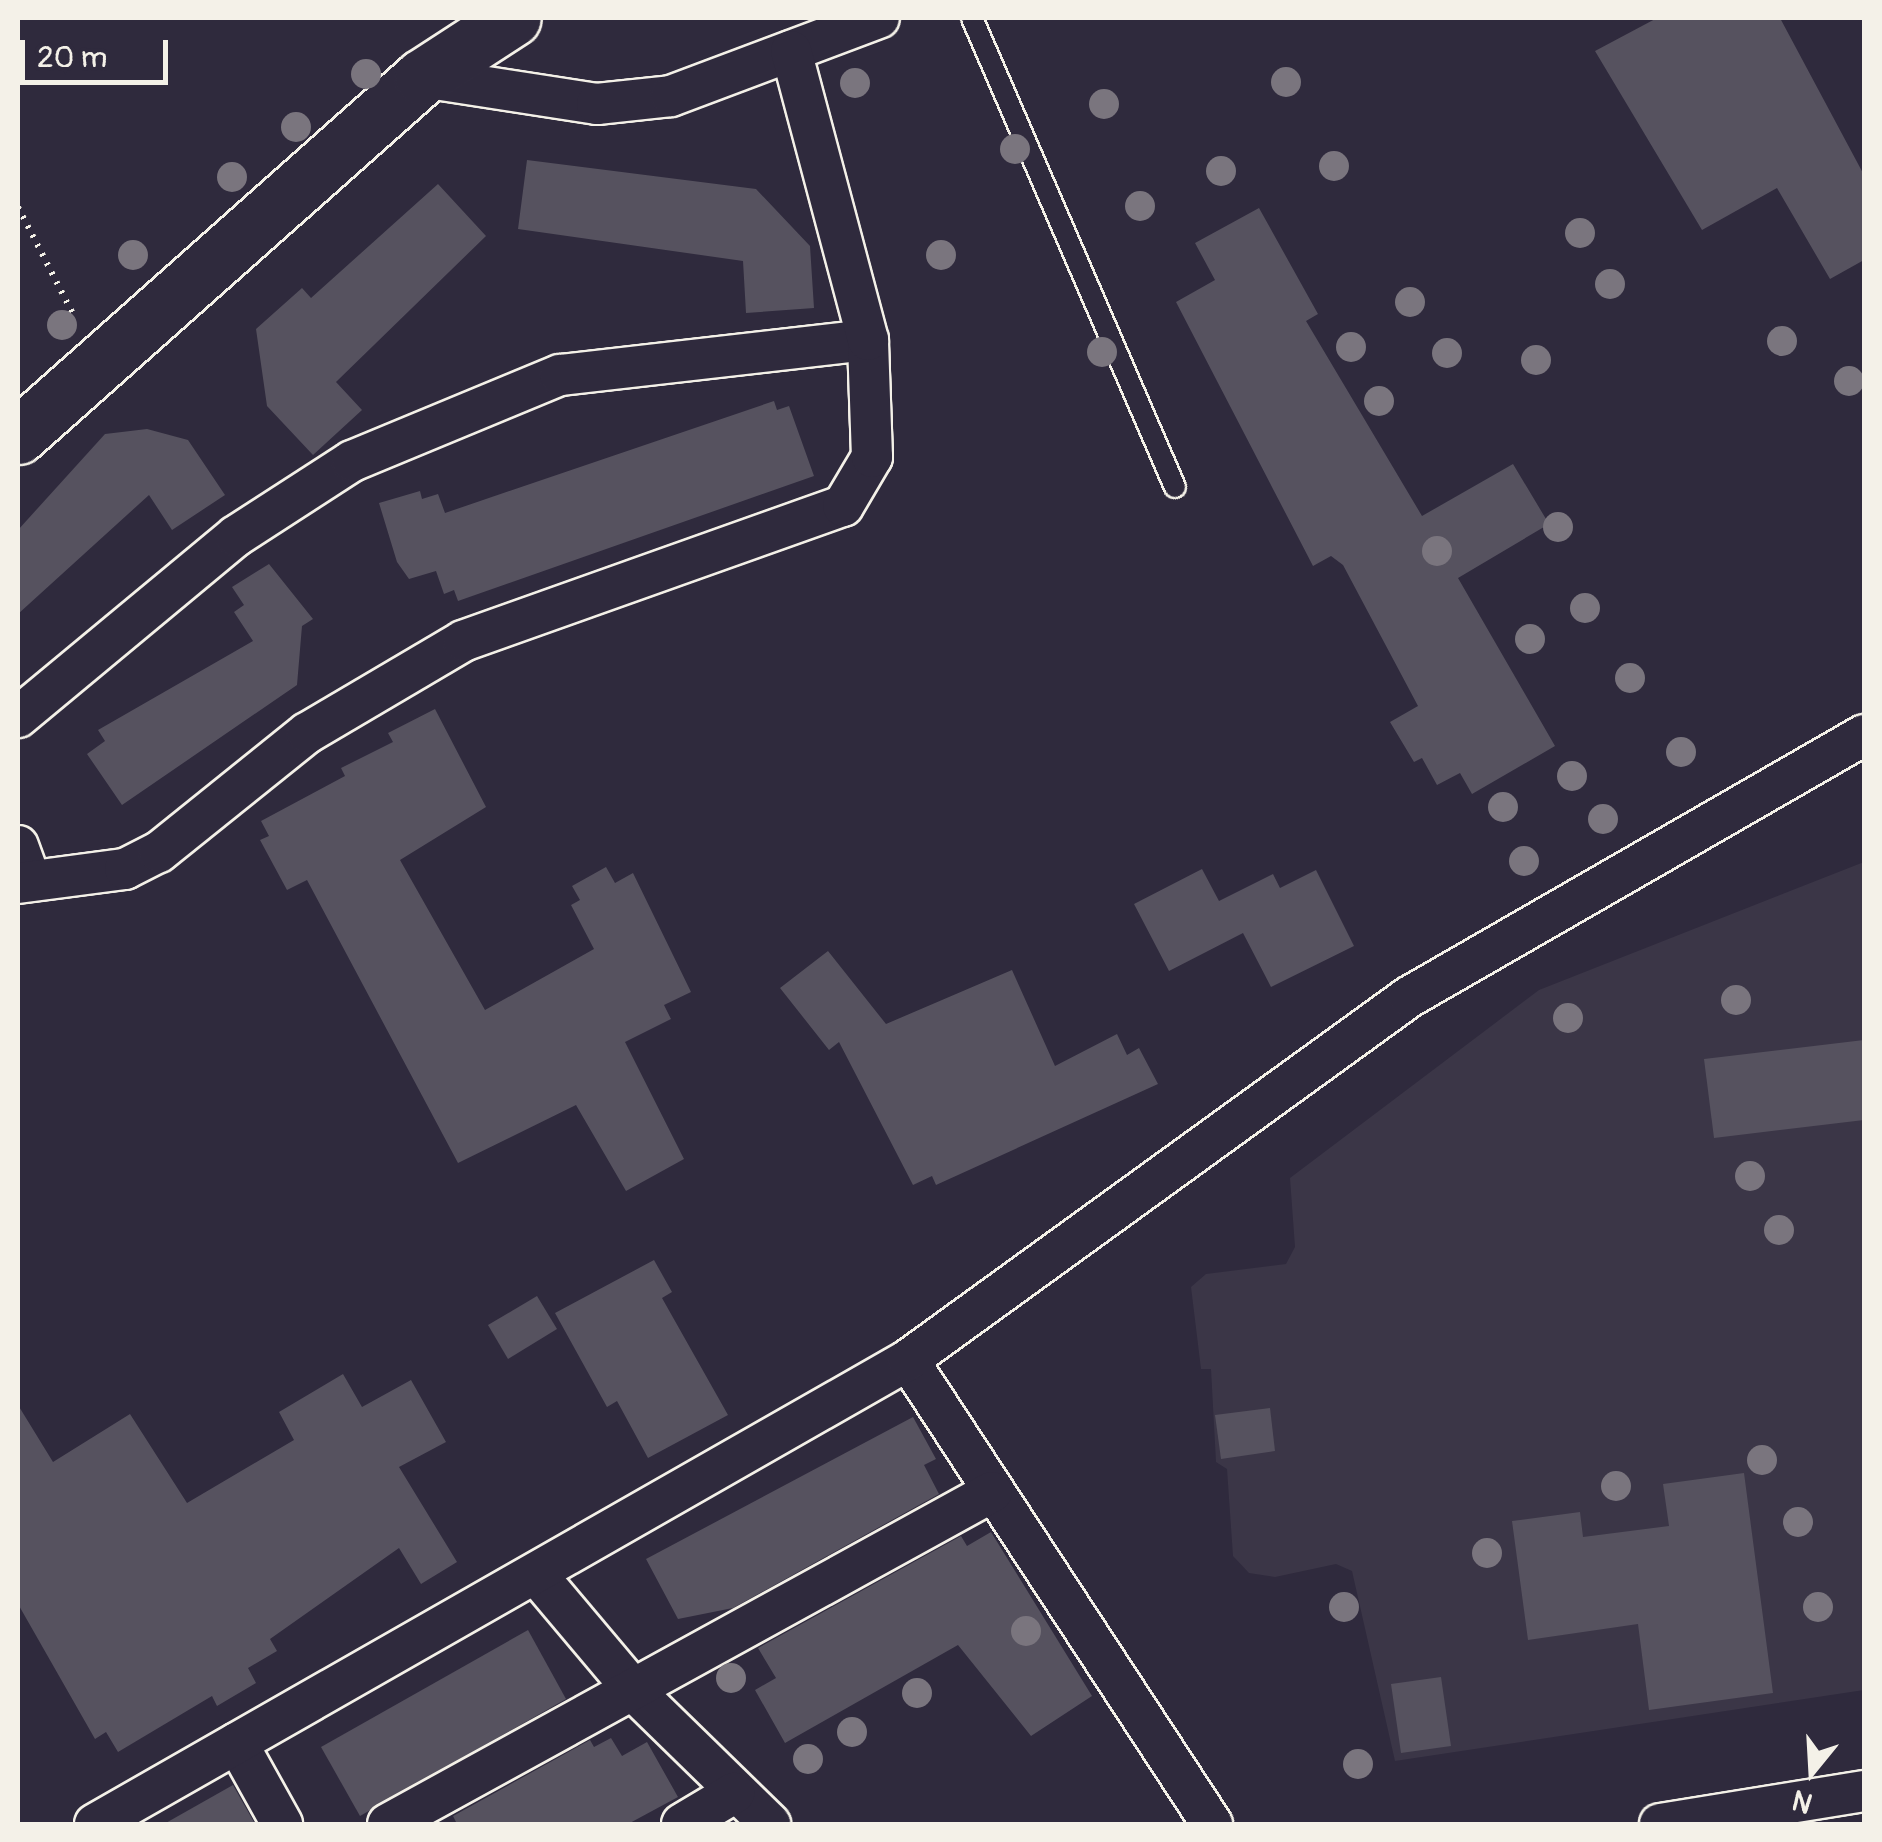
<!DOCTYPE html>
<html>
<head>
<meta charset="utf-8">
<style>
  body { margin:0 }
  #map { position:relative; width:1882px; height:1842px; overflow:hidden; background:#2f2a3d; font-family:Pangolin,sans-serif }
  div>[style] { position:absolute }
  .built>* { inset:0; background:#3b3647 }
  .building>* { inset:0; background:#56525f }
  .path>* { height:6px; margin-top:-3px; transform-origin:0; background:repeating-linear-gradient(90deg,#f4f1e8 0 2.5px,transparent 0 10.5px) }
  .roads { filter:drop-shadow(2px 0 #f4f1e8) drop-shadow(-2px 0 #f4f1e8) drop-shadow(0 2px #f4f1e8) drop-shadow(0 -2px #f4f1e8) }
  .service>* { height:20px; margin:-10px; padding:0 10px; transform-origin:10px; border-radius:10px; background:#2f2a3d }
  .minor>* { height:40px; margin:-20px; padding:0 20px; transform-origin:20px; border-radius:20px; background:#2f2a3d }
  .primary>* { height:55px; margin:-27.5px; padding:0 27.5px; transform-origin:27.5px; border-radius:27.5px; background:#2f2a3d }
  .trees>* { width:30px; height:30px; margin:-15px; border-radius:50%; background:#7a757e }
  span { translate:-50% -50%; white-space:nowrap; text-align:center; line-height:1.15; -webkit-text-stroke:9px #2f2a3d; paint-order:stroke }
  .frame { position:absolute; inset:0; border:20px solid #f4f1e8; pointer-events:none }
  .north { position:absolute; left:1762px; top:1722px; width:100px; height:100px; -webkit-text-stroke:8px #2f2a3d; paint-order:stroke; rotate:198deg; font-size:28px; font-weight:700; line-height:40px; text-align:center; color:#f4f1e8 }
  .north::after { content:''; display:block; margin:auto; width:35px; height:45px; background:#f4f1e8; clip-path:polygon(50% 0,100% 100%,50% 72%,0 100%) }
  .scale { position:absolute; left:20px; top:40px; width:148px; height:45px; box-sizing:border-box; border:5px solid #f4f1e8; border-top:0; padding-left:12px; font-size:30px; line-height:35px; white-space:nowrap; color:#f4f1e8; -webkit-text-stroke:8px #2f2a3d; paint-order:stroke }
</style>
</head>
<body>
<div id="map">
  <div class="built">
    <i style="clip-path:polygon(1864px 862px,1864px 1690px,1395px 1761px,1352px 1571px,1336px 1564px,1275px 1577px,1249px 1573px,1233px 1556px,1227px 1469px,1216px 1462px,1211px 1369px,1201px 1369px,1191px 1287px,1206px 1274px,1286px 1264px,1295px 1247px,1290px 1178px,1539px 990px)"></i>
  </div>
  <div class="building">
    <i style="clip-path:polygon(1657px 18px,1780px 18px,1864px 175px,1864px 260px,1830px 279px,1777px 188px,1702px 230px,1595px 51px)"></i>
    <i style="clip-path:polygon(527px 160px,756px 189px,810px 246px,814px 308px,746px 313px,743px 261px,518px 229px)"></i>
    <i style="clip-path:polygon(438px 184px,486px 236px,336px 382px,362px 410px,313px 455px,267px 406px,256px 329px,302px 288px,311px 298px)"></i>
    <i style="clip-path:polygon(1259px 208px,1318px 314px,1306px 321px,1422px 516px,1513px 464px,1549px 524px,1458px 578px,1555px 746px,1472px 794px,1460px 773px,1437px 785px,1422px 758px,1414px 762px,1390px 722px,1418px 706px,1343px 565px,1331px 556px,1313px 566px,1176px 302px,1215px 280px,1195px 243px)"></i>
    <i style="clip-path:polygon(774px 401px,777px 410px,789px 406px,814px 476px,458px 601px,454px 590px,444px 594px,436px 571px,409px 579px,397px 562px,379px 503px,420px 491px,422px 499px,438px 494px,445px 513px)"></i>
    <i style="clip-path:polygon(147px 429px,188px 440px,225px 495px,172px 530px,149px 495px,18px 614px,18px 530px,105px 434px)"></i>
    <i style="clip-path:polygon(269px 564px,313px 619px,302px 626px,297px 685px,122px 805px,87px 754px,105px 741px,98px 730px,253px 641px,234px 612px,244px 605px,232px 587px)"></i>
    <i style="clip-path:polygon(435px 709px,486px 807px,400px 860px,485px 1010px,594px 949px,571px 905px,580px 900px,572px 886px,606px 867px,615px 883px,633px 873px,691px 992px,664px 1005px,671px 1019px,625px 1042px,684px 1159px,626px 1191px,576px 1105px,458px 1163px,307px 880px,287px 890px,260px 840px,269px 836px,261px 821px,345px 776px,341px 768px,393px 742px,388px 733px)"></i>
    <i style="clip-path:polygon(1202px 869px,1219px 901px,1273px 874px,1280px 888px,1316px 870px,1354px 946px,1271px 987px,1243px 933px,1169px 971px,1134px 904px)"></i>
    <i style="clip-path:polygon(828px 951px,886px 1024px,1012px 970px,1055px 1066px,1117px 1034px,1127px 1055px,1139px 1048px,1158px 1084px,936px 1185px,932px 1176px,913px 1185px,839px 1042px,829px 1050px,780px 988px)"></i>
    <i style="clip-path:polygon(1864px 1040px,1864px 1120px,1714px 1138px,1704px 1059px)"></i>
    <i style="clip-path:polygon(654px 1260px,672px 1292px,662px 1298px,728px 1415px,648px 1458px,617px 1401px,607px 1407px,555px 1313px)"></i>
    <i style="clip-path:polygon(537px 1296px,557px 1329px,508px 1359px,488px 1325px)"></i>
    <i style="clip-path:polygon(343px 1374px,362px 1407px,411px 1380px,446px 1442px,399px 1467px,457px 1562px,421px 1584px,399px 1548px,270px 1639px,277px 1651px,248px 1668px,256px 1683px,217px 1706px,212px 1696px,118px 1752px,106px 1732px,95px 1739px,18px 1604px,18px 1405px,53px 1462px,130px 1414px,187px 1503px,294px 1440px,279px 1412px)"></i>
    <i style="clip-path:polygon(1270px 1408px,1275px 1451px,1221px 1459px,1215px 1415px)"></i>
    <i style="clip-path:polygon(913px 1417px,936px 1459px,924px 1465px,939px 1494px,733px 1608px,678px 1619px,646px 1559px)"></i>
    <i style="clip-path:polygon(1744px 1473px,1773px 1693px,1649px 1710px,1638px 1624px,1528px 1640px,1512px 1521px,1580px 1512px,1583px 1537px,1669px 1526px,1663px 1484px)"></i>
    <i style="clip-path:polygon(991px 1532px,1092px 1696px,1031px 1736px,958px 1645px,785px 1743px,755px 1690px,776px 1678px,758px 1648px,961px 1536px,967px 1546px)"></i>
    <i style="clip-path:polygon(528px 1630px,566px 1699px,360px 1816px,321px 1747px)"></i>
    <i style="clip-path:polygon(1441px 1677px,1451px 1746px,1401px 1753px,1391px 1684px)"></i>
    <i style="clip-path:polygon(611px 1738px,622px 1756px,647px 1742px,678px 1797px,628px 1824px,457px 1824px,453px 1816px,590px 1740px,594px 1747px)"></i>
    <i style="clip-path:polygon(233px 1785px,255px 1824px,164px 1824px)"></i>
  </div>
  <div class="path">
    <i style="left:18px;top:207px;width:125px;rotate:62.8deg"></i>
  </div>
  <div class="roads">
    <div class="service">
      <i style="left:972px;top:18px;width:511px;rotate:66.6deg"></i>
    </div>
    <div class="minor">
      <i style="left:422px;top:77px;width:177px;rotate:8.8deg"></i>
      <i style="left:597px;top:104px;width:74px;rotate:-6.2deg"></i>
      <i style="left:671px;top:96px;width:222px;rotate:-20.6deg"></i>
      <i style="left:18px;top:717px;width:283px;rotate:-39.7deg"></i>
      <i style="left:236px;top:536px;width:138px;rotate:-32.9deg"></i>
      <i style="left:352px;top:461px;width:225px;rotate:-22.5deg"></i>
      <i style="left:560px;top:375px;width:310px;rotate:-6.5deg"></i>
      <i style="left:18px;top:846px;width:37px;rotate:70deg"></i>
      <i style="left:18px;top:883px;width:108px;rotate:-7.5deg"></i>
      <i style="left:125px;top:869px;width:38px;rotate:-27deg"></i>
      <i style="left:159px;top:852px;width:190px;rotate:-38.8deg"></i>
      <i style="left:307px;top:733px;width:181px;rotate:-30.5deg"></i>
      <i style="left:463px;top:641px;width:403px;rotate:-19.6deg"></i>
      <i style="left:843px;top:506px;width:57px;rotate:-59.4deg"></i>
      <i style="left:872px;top:457px;width:117px;rotate:-92deg"></i>
      <i style="left:868px;top:340px;width:299px;rotate:-104.9deg"></i>
      <i style="left:908px;top:1360px;width:555px;rotate:56.77deg"></i>
      <i style="left:536px;top:1574px;width:157px;rotate:49.9deg"></i>
      <i style="left:637px;top:1694px;width:186px;rotate:44.3deg"></i>
      <i style="left:237px;top:1743px;width:93px;rotate:60.9deg"></i>
      <i style="left:95px;top:1824px;width:936px;rotate:-29.71deg"></i>
      <i style="left:908px;top:1360px;width:619px;rotate:-35.93deg"></i>
      <i style="left:1409px;top:997px;width:525px;rotate:-29.93deg"></i>
      <i style="left:388px;top:1824px;width:689px;rotate:-28.8deg"></i>
      <i style="left:682px;top:1824px;width:61px;rotate:-30.8deg"></i>
      <i style="left:1660px;top:1824px;width:207px;rotate:-9.2deg"></i>
    </div>
    <div class="primary">
      <i style="left:18px;top:436px;width:540px;rotate:-41.62deg"></i>
      <i style="left:422px;top:77px;width:108px;rotate:-33deg"></i>
    </div>
  </div>
  <div class="trees">
    <i style="left:366px;top:74px"></i>
    <i style="left:1286px;top:82px"></i>
    <i style="left:855px;top:83px"></i>
    <i style="left:1104px;top:104px"></i>
    <i style="left:296px;top:127px"></i>
    <i style="left:1015px;top:149px"></i>
    <i style="left:1334px;top:166px"></i>
    <i style="left:1221px;top:171px"></i>
    <i style="left:232px;top:177px"></i>
    <i style="left:1140px;top:206px"></i>
    <i style="left:1580px;top:233px"></i>
    <i style="left:133px;top:255px"></i>
    <i style="left:941px;top:255px"></i>
    <i style="left:1610px;top:284px"></i>
    <i style="left:1410px;top:302px"></i>
    <i style="left:62px;top:325px"></i>
    <i style="left:1782px;top:341px"></i>
    <i style="left:1351px;top:347px"></i>
    <i style="left:1102px;top:352px"></i>
    <i style="left:1447px;top:353px"></i>
    <i style="left:1536px;top:360px"></i>
    <i style="left:1849px;top:381px"></i>
    <i style="left:1379px;top:401px"></i>
    <i style="left:1558px;top:527px"></i>
    <i style="left:1437px;top:551px"></i>
    <i style="left:1585px;top:608px"></i>
    <i style="left:1530px;top:639px"></i>
    <i style="left:1630px;top:678px"></i>
    <i style="left:1681px;top:752px"></i>
    <i style="left:1572px;top:776px"></i>
    <i style="left:1503px;top:807px"></i>
    <i style="left:1603px;top:819px"></i>
    <i style="left:1524px;top:861px"></i>
    <i style="left:1736px;top:1000px"></i>
    <i style="left:1568px;top:1018px"></i>
    <i style="left:1750px;top:1176px"></i>
    <i style="left:1779px;top:1230px"></i>
    <i style="left:1762px;top:1460px"></i>
    <i style="left:1616px;top:1486px"></i>
    <i style="left:1798px;top:1522px"></i>
    <i style="left:1487px;top:1553px"></i>
    <i style="left:1344px;top:1607px"></i>
    <i style="left:1818px;top:1607px"></i>
    <i style="left:1026px;top:1631px"></i>
    <i style="left:731px;top:1678px"></i>
    <i style="left:917px;top:1693px"></i>
    <i style="left:852px;top:1732px"></i>
    <i style="left:808px;top:1759px"></i>
    <i style="left:1358px;top:1764px"></i>
  </div>
  <div class="frame"></div>
  <div class="north">N</div>
  <div class="scale">20 m</div>
</div>
</body>
</html>
